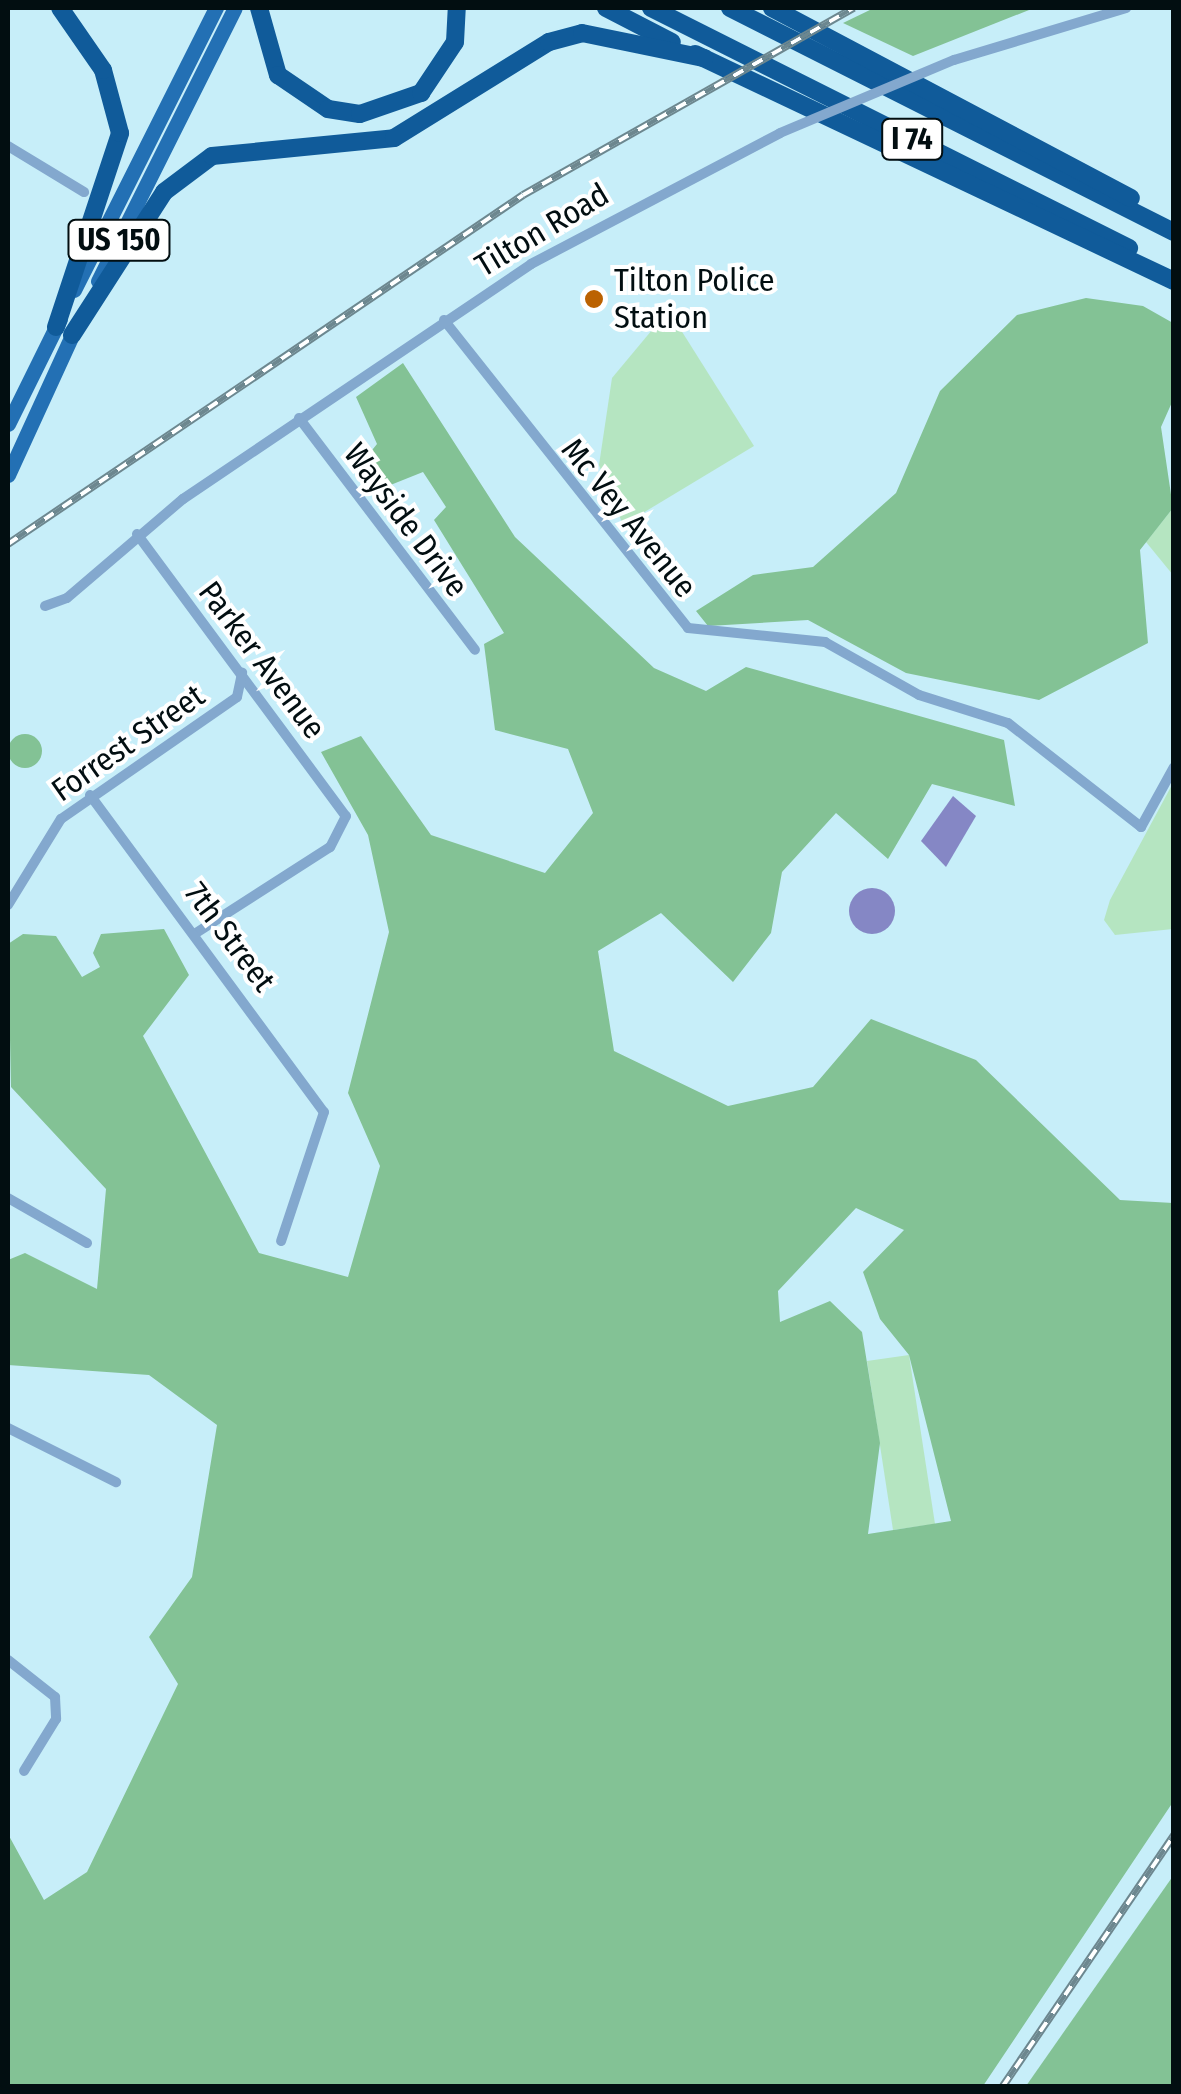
<!DOCTYPE html>
<html>
<head>
<meta charset="utf-8">
<style>
  body { margin:0 }
  #map { position:relative; width:1181px; height:2094px; overflow:hidden; background:#c7eef9; font-family:"Fira Sans Condensed",sans-serif }
  div>[style] { position:absolute }
  .green>* { inset:0; background:#b5e5c1 }
  .forest>* { inset:0; background:#83c295 }
  .round { border-radius:50% }
  .water>* { inset:0; background:#8587c5 }
  .minor>* { height:10px; margin:-5px; padding:0 5px; transform-origin:5px; border-radius:5px; background:#83a8ce }
  .primary>* { height:15px; margin:-7.5px; padding:0 7.5px; transform-origin:7.5px; border-radius:7.5px; background:#2370b4 }
  .motorway>* { height:18px; margin:-9px; padding:0 9px; transform-origin:9px; border-radius:9px; background:#105b9a }
  .rail>* { height:8px; margin-top:-4px; transform-origin:0; background:repeating-linear-gradient(90deg,#fff 0 11px,#6d878f 0 22px); box-sizing:border-box; border-block:2px solid #6d878f }
  .minor-bridge>* { height:10px; margin:-5px; padding:0 5px; transform-origin:5px; border-radius:5px; background:#83a8ce }
  .dots>* { width:28px; height:28px; translate:-50% -50%; box-sizing:border-box; border:5px solid #fff; border-radius:50% }
  span { translate:-50% -50%; white-space:nowrap; text-align:center; line-height:1.15; -webkit-text-stroke:8px #fff; paint-order:stroke }
  .shield-label span { padding:2px 8px; background:#fff; border:2px solid; border-radius:8px; -webkit-text-stroke-width:0 }
  .shield-label { font-size:30px; color:#020e11; font-weight:700 }
  .street-label { font-size:32px; color:#020e11 }
  .poi-label { font-size:32px; color:#020e11 }
  .left { translate:0 -50%; text-align:left }
  .frame { position:absolute; inset:0; border:10px solid #020e11; pointer-events:none }
</style>
</head>
<body>
<div id="map">
  <div class="green">
    <i style="clip-path:polygon(674px 319px,754px 446px,623px 525px,599px 465px,612px 378px,652px 330px)"></i>
    <i style="clip-path:polygon(1173px 508px,1173px 575px,1146px 542px)"></i>
    <i style="clip-path:polygon(1173px 783px,1173px 929px,1115px 935px,1104px 920px,1110px 900px)"></i>
    <i style="clip-path:polygon(909px 1355px,935px 1524px,893px 1530px,867px 1361px)"></i>
  </div>
  <div class="forest">
    <i style="clip-path:polygon(874px 8px,1034px 8px,913px 56px,843px 23px)"></i>
    <i style="clip-path:polygon(1086px 298px,1143px 306px,1173px 323px,1173px 400px,1161px 427px,1173px 508px,1140px 550px,1148px 643px,1039px 700px,906px 673px,808px 620px,708px 626px,696px 611px,753px 575px,813px 567px,896px 493px,940px 391px,1017px 315px)"></i>
    <i style="clip-path:polygon(evenodd,403px 363px,515px 537px,654px 668px,706px 691px,746px 667px,1004px 740px,1015px 806px,932px 784px,888px 859px,836px 813px,782px 872px,771px 933px,733px 982px,661px 913px,598px 951px,614px 1051px,728px 1106px,813px 1087px,871px 1019px,976px 1060px,1120px 1200px,1173px 1203px,1173px 1802px,983px 2086px,8px 2086px,8px 1834px,44px 1900px,87px 1872px,178px 1684px,149px 1637px,192px 1577px,217px 1425px,149px 1375px,8px 1365px,8px 1260px,25px 1253px,97px 1289px,106px 1189px,11px 1087px,8px 944px,23px 934px,56px 936px,82px 977px,100px 967px,93px 953px,101px 934px,164px 929px,189px 975px,143px 1036px,259px 1253px,348px 1277px,380px 1166px,348px 1093px,389px 932px,368px 835px,321px 752px,361px 736px,431px 835px,545px 873px,593px 813px,568px 749px,495px 730px,484px 644px,504px 633px,434px 520px,446px 507px,423px 472px,378px 490px,356px 470px,377px 444px,356px 397px,403px 363px,856px 1208px,904px 1230px,863px 1272px,880px 1319px,909px 1355px,951px 1521px,868px 1534px,880px 1443px,862px 1332px,830px 1301px,780px 1322px,778px 1291px,856px 1208px)"></i>
    <i class="round" style="left:8px;top:734px;width:34px;height:34px"></i>
    <i style="clip-path:polygon(1173px 1876px,1173px 2086px,1026px 2086px)"></i>
  </div>
  <div class="water">
    <i style="clip-path:polygon(953px 796px,976px 816px,946px 867px,921px 841px)"></i>
    <i class="round" style="left:849px;top:888px;width:46px;height:46px"></i>
  </div>
  <div class="minor">
    <i style="left:954px;top:60px;width:180px;rotate:-16.8deg"></i>
    <i style="left:8px;top:146px;width:89px;rotate:31.2deg"></i>
    <i style="left:444px;top:320px;width:393px;rotate:51.6deg"></i>
    <i style="left:688px;top:628px;width:138px;rotate:5.8deg"></i>
    <i style="left:825px;top:642px;width:108px;rotate:29.4deg"></i>
    <i style="left:919px;top:695px;width:93px;rotate:17.5deg"></i>
    <i style="left:1008px;top:723px;width:169px;rotate:38deg"></i>
    <i style="left:1141px;top:827px;width:68px;rotate:-61.2deg"></i>
    <i style="left:299px;top:418px;width:291px;rotate:52.8deg"></i>
    <i style="left:137px;top:534px;width:351px;rotate:53.5deg"></i>
    <i style="left:346px;top:816px;width:35px;rotate:117deg"></i>
    <i style="left:330px;top:847px;width:159px;rotate:147.3deg"></i>
    <i style="left:45px;top:606px;width:23px;rotate:-20deg"></i>
    <i style="left:67px;top:598px;width:153px;rotate:-40.5deg"></i>
    <i style="left:183px;top:499px;width:420px;rotate:-34deg"></i>
    <i style="left:531px;top:264px;width:281px;rotate:-27.7deg"></i>
    <i style="left:90px;top:795px;width:394px;rotate:53.6deg"></i>
    <i style="left:324px;top:1112px;width:136px;rotate:108.4deg"></i>
    <i style="left:8px;top:905px;width:101px;rotate:-58.4deg"></i>
    <i style="left:61px;top:819px;width:214px;rotate:-34.7deg"></i>
    <i style="left:237px;top:697px;width:25px;rotate:-78deg"></i>
    <i style="left:8px;top:1198px;width:91px;rotate:29.7deg"></i>
    <i style="left:8px;top:1428px;width:121px;rotate:26.6deg"></i>
    <i style="left:8px;top:1660px;width:60px;rotate:38.2deg"></i>
    <i style="left:55px;top:1697px;width:22px;rotate:87deg"></i>
    <i style="left:56px;top:1719px;width:61px;rotate:121.6deg"></i>
  </div>
  <div class="primary">
    <i style="left:98px;top:281px;width:305px;rotate:-63.4deg"></i>
    <i style="left:74px;top:290px;width:316px;rotate:-63.3deg"></i>
    <i style="left:8px;top:424px;width:117px;rotate:-63.7deg"></i>
    <i style="left:8px;top:475px;width:166px;rotate:-65.4deg"></i>
  </div>
  <div class="motorway">
    <i style="left:259px;top:8px;width:70px;rotate:74.2deg"></i>
    <i style="left:278px;top:75px;width:60px;rotate:34.2deg"></i>
    <i style="left:328px;top:109px;width:32px;rotate:9deg"></i>
    <i style="left:360px;top:114px;width:65px;rotate:-19deg"></i>
    <i style="left:421px;top:93px;width:61px;rotate:-56.3deg"></i>
    <i style="left:455px;top:42px;width:34px;rotate:-87deg"></i>
    <i style="left:606px;top:8px;width:74px;rotate:27.3deg"></i>
    <i style="left:651px;top:8px;width:535px;rotate:26.66deg"></i>
    <i style="left:730px;top:8px;width:497px;rotate:26.8deg"></i>
    <i style="left:772px;top:8px;width:406px;rotate:27.9deg"></i>
    <i style="left:695px;top:54px;width:530px;rotate:25.36deg"></i>
    <i style="left:56px;top:327px;width:204px;rotate:-71.7deg"></i>
    <i style="left:120px;top:133px;width:65px;rotate:-105.1deg"></i>
    <i style="left:103px;top:70px;width:75px;rotate:-124.7deg"></i>
    <i style="left:72px;top:335px;width:170px;rotate:-57.2deg"></i>
    <i style="left:164px;top:192px;width:60px;rotate:-36.9deg"></i>
    <i style="left:212px;top:156px;width:183px;rotate:-5.6deg"></i>
    <i style="left:394px;top:138px;width:182px;rotate:-31.8deg"></i>
    <i style="left:549px;top:42px;width:34px;rotate:-15deg"></i>
    <i style="left:582px;top:33px;width:125px;rotate:11.6deg"></i>
  </div>
  <div class="rail">
    <i style="left:8px;top:544px;width:622px;rotate:-34.12deg"></i>
    <i style="left:523px;top:195px;width:380px;rotate:-29.5deg"></i>
    <i style="left:1003px;top:2086px;width:304px;rotate:-55.7deg"></i>
  </div>
  <div class="minor-bridge">
    <i style="left:780px;top:133px;width:189px;rotate:-22.8deg"></i>
  </div>
  <div class="dots">
    <i style="left:594px;top:299px;background:#bb6201"></i>
  </div>
  <div class="shield-label">
    <span style="left:912px;top:139px">I 74</span>
    <span style="left:119px;top:240px">US 150</span>
  </div>
  <div class="street-label">
    <span style="left:542px;top:230px;rotate:-31deg">Tilton Road</span>
    <span style="left:629px;top:518px;rotate:51deg">Mc Vey Avenue</span>
    <span style="left:406px;top:520px;rotate:53deg">Wayside Drive</span>
    <span style="left:262px;top:660px;rotate:53deg">Parker Avenue</span>
    <span style="left:128px;top:743px;rotate:-35deg">Forrest Street</span>
    <span style="left:230px;top:937px;rotate:53deg">7th Street</span>
  </div>
  <div class="poi-label">
    <span class="left" style="left:614px;top:299px">Tilton Police<br>Station</span>
  </div>
  <div class="frame"></div>
</div>
</body>
</html>
